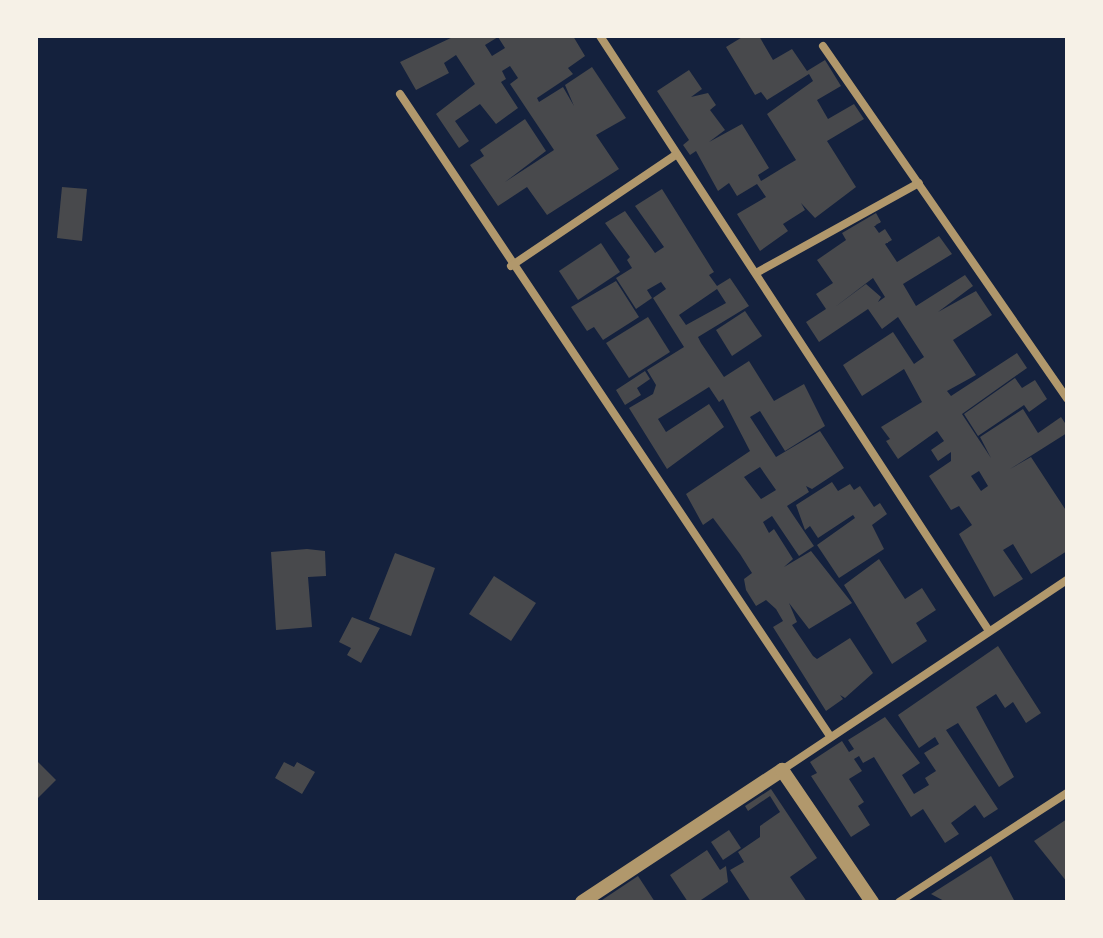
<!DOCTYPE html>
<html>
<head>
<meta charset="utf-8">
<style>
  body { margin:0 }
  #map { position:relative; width:1103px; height:938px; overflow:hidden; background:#14213d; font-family:"Times New Roman",serif }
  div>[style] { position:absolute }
  .building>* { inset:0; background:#48494c }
  .minor>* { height:8px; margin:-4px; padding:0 4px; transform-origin:4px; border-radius:4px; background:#b1986c }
  .tertiary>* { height:14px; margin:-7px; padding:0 7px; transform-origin:7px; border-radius:7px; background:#b1986c }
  span { translate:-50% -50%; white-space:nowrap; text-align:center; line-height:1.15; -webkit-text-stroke:6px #f6f1e7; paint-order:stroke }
  .frame { position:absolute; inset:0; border:38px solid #f6f1e7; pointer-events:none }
</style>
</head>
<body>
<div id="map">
  <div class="building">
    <i style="clip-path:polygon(evenodd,455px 36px,573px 36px,585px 56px,568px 68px,573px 74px,537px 98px,539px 102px,563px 87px,574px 106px,565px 85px,592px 67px,626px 118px,596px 135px,619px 169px,547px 215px,527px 187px,498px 206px,470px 165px,484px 156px,480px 150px,525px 119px,546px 151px,505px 182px,554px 150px,510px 84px,518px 78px,510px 66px,502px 71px,506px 79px,501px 82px,518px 108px,496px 124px,480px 104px,455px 121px,469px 141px,459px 148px,436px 114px,475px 84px,456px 55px,444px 63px,449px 73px,416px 90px,400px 62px,455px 36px,498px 37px,505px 48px,492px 56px,485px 45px,498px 37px)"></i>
    <i style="clip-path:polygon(744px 36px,759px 36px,773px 60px,792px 49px,807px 71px,825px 60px,841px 86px,817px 100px,828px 119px,854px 104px,864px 119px,827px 141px,856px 187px,815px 218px,801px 203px,805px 210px,783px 224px,788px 231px,760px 251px,737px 214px,766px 197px,757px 184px,737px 196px,729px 183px,718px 191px,696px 151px,690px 155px,683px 145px,689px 140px,657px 91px,689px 70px,702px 89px,691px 97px,708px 93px,716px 105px,710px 110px,725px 130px,709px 142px,742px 124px,769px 168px,758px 175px,761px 181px,784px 167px,796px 160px,767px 114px,813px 81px,809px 74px,767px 100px,761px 92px,755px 95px,726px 47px)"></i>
    <i style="clip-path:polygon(62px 187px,87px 189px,82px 241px,57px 238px)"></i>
    <i style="clip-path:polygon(evenodd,662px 189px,714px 272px,709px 275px,717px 286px,730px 278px,749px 306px,698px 337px,701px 343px,724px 377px,749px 361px,774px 401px,804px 384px,825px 426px,785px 451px,760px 411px,750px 417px,776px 457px,820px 431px,844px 468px,812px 489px,806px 486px,809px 492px,787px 506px,814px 546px,799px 556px,772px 516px,763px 522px,769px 533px,774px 529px,793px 559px,784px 567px,811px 551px,852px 603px,809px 629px,789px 603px,797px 622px,792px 625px,813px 656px,817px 659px,850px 638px,873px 673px,845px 698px,840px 695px,843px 699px,826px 711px,773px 627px,783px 621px,776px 609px,766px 600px,756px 606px,746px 590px,744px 579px,752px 573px,740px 554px,713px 518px,703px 525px,686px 494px,750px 451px,723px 399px,719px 402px,709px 387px,658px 419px,666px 432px,709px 404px,724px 427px,667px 469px,629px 408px,653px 394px,656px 385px,647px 370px,684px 347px,653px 298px,666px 289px,661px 282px,647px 290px,652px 298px,636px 309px,616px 278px,632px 268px,627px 260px,630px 257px,605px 223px,625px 211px,655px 253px,664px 247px,635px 206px,662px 189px,717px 289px,726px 303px,686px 325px,679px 315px,717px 289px,662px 189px,760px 467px,776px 490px,761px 499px,744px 477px,760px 467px)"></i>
    <i style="clip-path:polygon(evenodd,876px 213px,881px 222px,874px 226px,879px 233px,885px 229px,892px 240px,885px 244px,897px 262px,939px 236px,952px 254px,903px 284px,916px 306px,965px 275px,973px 286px,938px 312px,976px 291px,992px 315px,953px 340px,976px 375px,947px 391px,951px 396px,1017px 353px,1027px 368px,962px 414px,991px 458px,980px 437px,1023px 409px,1038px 433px,1061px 417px,1067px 426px,1067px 433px,1010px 469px,1031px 457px,1067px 512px,1067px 551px,1031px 574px,1013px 544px,1003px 550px,1023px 579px,994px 597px,959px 534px,972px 525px,959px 506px,951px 510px,929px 476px,951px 461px,951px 452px,938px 461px,931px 450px,944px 441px,937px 431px,898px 459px,886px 441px,890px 439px,881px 427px,922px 402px,904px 369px,862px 396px,843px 365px,893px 332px,914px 364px,924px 357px,898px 317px,882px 329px,868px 309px,819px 342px,806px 322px,826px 309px,816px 294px,833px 283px,817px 260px,846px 240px,842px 233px,876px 213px,873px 278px,885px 297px,878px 302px,881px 297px,866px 284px,835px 307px,873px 278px,876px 213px,979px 471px,988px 486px,981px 491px,971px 476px,979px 471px)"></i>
    <i style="clip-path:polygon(601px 243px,620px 272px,578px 300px,559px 271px)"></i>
    <i style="clip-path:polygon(616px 281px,639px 317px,603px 340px,594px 327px,587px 331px,571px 307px)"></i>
    <i style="clip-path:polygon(745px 311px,762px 336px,732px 356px,716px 330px)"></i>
    <i style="clip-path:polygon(648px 317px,670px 352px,629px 378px,606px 343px)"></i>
    <i style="clip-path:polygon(645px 371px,650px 379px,637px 388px,641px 395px,625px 405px,616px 390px)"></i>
    <i style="clip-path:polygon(1015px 378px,1022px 388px,1035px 380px,1047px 399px,1029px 412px,1024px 405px,978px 436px,964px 414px)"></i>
    <i style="clip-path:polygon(832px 482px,838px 491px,850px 484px,854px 490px,860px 486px,874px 507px,880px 503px,887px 514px,872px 525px,884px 549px,839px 578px,817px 545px,855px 518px,853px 515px,818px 538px,810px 526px,805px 530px,796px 505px)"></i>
    <i style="clip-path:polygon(307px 549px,325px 551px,326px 576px,308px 577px,312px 627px,276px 630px,271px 552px)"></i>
    <i style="clip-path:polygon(395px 553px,435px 568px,411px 636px,369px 619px)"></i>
    <i style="clip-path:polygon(879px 559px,905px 599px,922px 588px,936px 610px,916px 623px,927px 641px,892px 664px,844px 585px)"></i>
    <i style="clip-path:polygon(494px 576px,536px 603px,511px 641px,469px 614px)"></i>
    <i style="clip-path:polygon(352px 617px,380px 628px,361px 663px,347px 655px,351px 648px,339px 642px)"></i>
    <i style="clip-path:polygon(998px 646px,1041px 713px,1026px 723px,1013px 702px,1005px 708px,996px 694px,976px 707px,1014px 777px,999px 787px,958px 723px,946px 730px,998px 809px,984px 818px,975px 805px,951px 823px,959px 834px,945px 843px,923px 809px,911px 817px,874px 757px,863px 763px,859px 756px,854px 759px,862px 771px,849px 779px,864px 802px,858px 806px,870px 825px,851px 837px,811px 776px,817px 773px,810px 762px,842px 741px,849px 752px,854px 749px,848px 740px,885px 717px,920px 763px,902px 775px,914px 794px,929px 785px,925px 778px,936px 771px,924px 753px,939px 744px,935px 737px,919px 748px,898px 715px)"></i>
    <i style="clip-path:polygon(36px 760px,56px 780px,36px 800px)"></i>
    <i style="clip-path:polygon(284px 762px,294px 767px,297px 762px,315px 772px,302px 794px,275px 778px)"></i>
    <i style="clip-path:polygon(771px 789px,817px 858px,790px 877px,807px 902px,751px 902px,730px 870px,744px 862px,738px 852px,760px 837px,760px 826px,780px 812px,770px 796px,748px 811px,745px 806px)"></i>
    <i style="clip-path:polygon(1067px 819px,1067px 882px,1034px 841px)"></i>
    <i style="clip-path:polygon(729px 830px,741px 848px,723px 860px,711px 842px)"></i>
    <i style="clip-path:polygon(707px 850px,720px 870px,726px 866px,728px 882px,698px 902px,688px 902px,670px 875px)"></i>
    <i style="clip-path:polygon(991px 856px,1015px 902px,946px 902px,931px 894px)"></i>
    <i style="clip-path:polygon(638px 876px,655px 902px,599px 902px)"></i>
  </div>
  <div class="minor">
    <i style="left:600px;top:36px;width:711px;rotate:56.82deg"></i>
    <i style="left:823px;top:46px;width:429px;rotate:55.3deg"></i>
    <i style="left:400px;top:94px;width:773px;rotate:56.19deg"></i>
    <i style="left:511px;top:266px;width:200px;rotate:-34deg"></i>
    <i style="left:756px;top:273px;width:186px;rotate:-28.9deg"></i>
    <i style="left:782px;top:770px;width:343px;rotate:-33.7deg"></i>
    <i style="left:899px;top:902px;width:200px;rotate:-33deg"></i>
  </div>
  <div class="tertiary">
    <i style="left:582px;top:902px;width:240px;rotate:-33.4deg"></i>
    <i style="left:782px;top:770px;width:160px;rotate:55.7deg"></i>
  </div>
  <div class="frame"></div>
</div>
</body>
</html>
